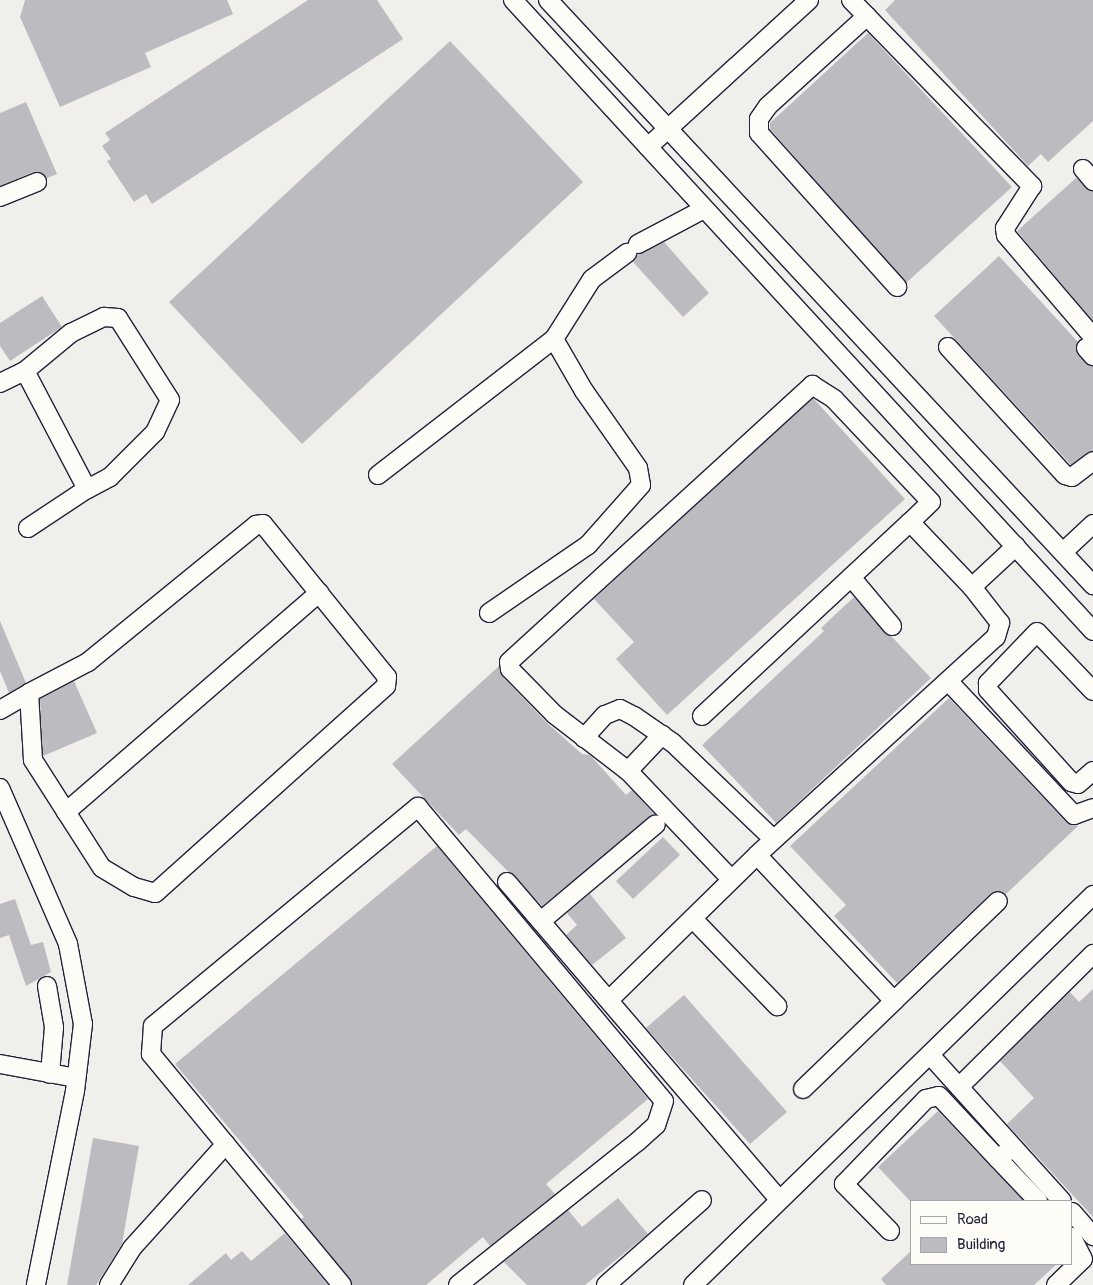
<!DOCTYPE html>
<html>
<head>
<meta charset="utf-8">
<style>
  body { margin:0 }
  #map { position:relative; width:1093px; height:1285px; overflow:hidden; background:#f0efec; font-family:Pangolin,sans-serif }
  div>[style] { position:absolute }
  .building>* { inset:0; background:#bcbcc0 }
  .roads { filter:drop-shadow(1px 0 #22223b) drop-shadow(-1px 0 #22223b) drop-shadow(0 1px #22223b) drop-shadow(0 -1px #22223b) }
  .minor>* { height:18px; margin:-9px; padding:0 9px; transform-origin:9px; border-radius:9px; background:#fdfcf7 }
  span { translate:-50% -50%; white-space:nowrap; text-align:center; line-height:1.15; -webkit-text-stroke:4.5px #fdfcf7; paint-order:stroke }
  .legend { position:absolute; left:910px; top:1200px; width:162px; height:65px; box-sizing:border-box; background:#fdfcf7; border:1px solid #a5a5ac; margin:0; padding:6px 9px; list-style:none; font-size:15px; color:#22223b }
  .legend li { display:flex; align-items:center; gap:10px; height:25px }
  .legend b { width:25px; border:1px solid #a5a5ac }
</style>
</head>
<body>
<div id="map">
  <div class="building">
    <i style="clip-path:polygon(25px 0,227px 0,233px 14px,145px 53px,151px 67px,60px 107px,20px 17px)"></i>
    <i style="clip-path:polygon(308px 0,377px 0,403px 39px,152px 204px,146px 194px,134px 202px,107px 161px,111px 159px,102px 146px,110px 140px,105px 133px)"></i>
    <i style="clip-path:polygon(895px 0,1093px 0,1093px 121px,1048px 162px,1041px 154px,1028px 166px,885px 10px)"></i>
    <i style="clip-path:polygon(868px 33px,1012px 187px,906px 283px,770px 129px,770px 123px)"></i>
    <i style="clip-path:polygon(450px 41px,583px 182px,302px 444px,169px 302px)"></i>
    <i style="clip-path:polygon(26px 102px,57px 174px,47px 178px,33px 172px,0 186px,0 113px)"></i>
    <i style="clip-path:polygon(1076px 178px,1093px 191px,1093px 321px,1017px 231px)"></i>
    <i style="clip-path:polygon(664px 242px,709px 293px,683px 317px,633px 262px,637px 255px)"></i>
    <i style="clip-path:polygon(999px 256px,1078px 342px,1078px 355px,1093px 366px,1093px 451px,1071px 465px,934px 316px)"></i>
    <i style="clip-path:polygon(42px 296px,62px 327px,10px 361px,0 346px,0 323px)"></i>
    <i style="clip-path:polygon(813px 398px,905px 499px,667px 715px,616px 659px,634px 642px,594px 599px)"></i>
    <i style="clip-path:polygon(854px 597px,931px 678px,776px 823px,702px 745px,824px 631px,821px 628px)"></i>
    <i style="clip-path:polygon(0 621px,26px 683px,9px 693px,0 671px)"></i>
    <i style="clip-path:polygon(499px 666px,502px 676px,546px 722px,582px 754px,590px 755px,626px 795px,632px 790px,654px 814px,542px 906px,466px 829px,459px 835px,392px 764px)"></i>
    <i style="clip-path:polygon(74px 681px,97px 733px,43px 756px,40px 699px)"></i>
    <i style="clip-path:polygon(949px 698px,1066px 822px,1078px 826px,1006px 894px,991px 893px,897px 983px,834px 916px,846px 905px,790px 846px)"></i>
    <i style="clip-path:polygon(663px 837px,680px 855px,633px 899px,616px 881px)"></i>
    <i style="clip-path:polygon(437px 846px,648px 1099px,546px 1184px,555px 1194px,490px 1246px,483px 1237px,426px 1285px,352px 1285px,301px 1219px,304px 1217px,175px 1064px)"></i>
    <i style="clip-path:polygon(590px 894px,626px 938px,592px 965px,566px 935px,577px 925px,567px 913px)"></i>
    <i style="clip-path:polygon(15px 899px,31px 945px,43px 942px,51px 972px,26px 986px,9px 935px,0 938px,0 904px)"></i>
    <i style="clip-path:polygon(1093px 989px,1093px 1217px,1007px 1124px,1034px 1098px,1000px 1061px,1070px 992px,1079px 1002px)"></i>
    <i style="clip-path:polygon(684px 995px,787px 1112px,750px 1144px,646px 1028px)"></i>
    <i style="clip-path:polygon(938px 1111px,990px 1166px,1024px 1201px,910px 1201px,878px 1167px)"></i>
    <i style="clip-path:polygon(93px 1138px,139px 1146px,122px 1244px,96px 1285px,67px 1285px)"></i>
    <i style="clip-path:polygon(618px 1198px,648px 1234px,585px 1285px,527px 1285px,504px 1262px,568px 1210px,582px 1227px)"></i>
    <i style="clip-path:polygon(285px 1233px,328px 1285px,188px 1285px,226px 1253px,231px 1260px,242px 1251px,251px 1261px)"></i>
    <i style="clip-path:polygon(912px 1250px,912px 1264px,1057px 1264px,1034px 1285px,886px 1285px,881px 1279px)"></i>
  </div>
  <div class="roads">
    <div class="minor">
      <i style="left:513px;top:0;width:857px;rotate:47.41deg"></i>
      <i style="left:548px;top:0;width:800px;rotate:47.03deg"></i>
      <i style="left:851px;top:0;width:260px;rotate:45.8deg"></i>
      <i style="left:1032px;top:186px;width:50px;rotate:122.7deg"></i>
      <i style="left:1005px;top:228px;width:7px;rotate:82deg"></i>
      <i style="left:1006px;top:235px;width:134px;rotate:49.5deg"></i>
      <i style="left:867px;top:16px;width:134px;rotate:137.7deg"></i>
      <i style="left:768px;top:106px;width:16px;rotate:125deg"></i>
      <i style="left:759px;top:119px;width:14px;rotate:90deg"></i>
      <i style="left:759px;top:133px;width:207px;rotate:48.1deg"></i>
      <i style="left:648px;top:147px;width:218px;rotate:-42.4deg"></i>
      <i style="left:1083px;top:169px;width:16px;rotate:50deg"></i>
      <i style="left:0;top:197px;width:40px;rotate:-22deg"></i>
      <i style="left:638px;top:244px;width:75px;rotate:-27.9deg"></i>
      <i style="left:948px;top:347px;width:173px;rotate:47.6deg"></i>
      <i style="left:1065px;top:475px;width:7px;rotate:16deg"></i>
      <i style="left:1072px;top:477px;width:26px;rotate:-37deg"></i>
      <i style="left:1086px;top:348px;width:11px;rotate:49deg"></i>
      <i style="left:0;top:383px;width:28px;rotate:-26deg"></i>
      <i style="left:25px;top:371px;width:60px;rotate:-39.6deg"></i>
      <i style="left:71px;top:333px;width:37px;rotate:-26deg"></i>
      <i style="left:104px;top:317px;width:14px;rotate:4deg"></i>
      <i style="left:118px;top:318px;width:97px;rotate:57.6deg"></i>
      <i style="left:170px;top:400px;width:35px;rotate:115deg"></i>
      <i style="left:155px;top:432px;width:64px;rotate:135deg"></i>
      <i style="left:110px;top:477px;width:26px;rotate:152deg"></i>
      <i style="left:87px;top:489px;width:133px;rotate:-117.7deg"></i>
      <i style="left:378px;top:475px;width:222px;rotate:-37.7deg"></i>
      <i style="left:28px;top:528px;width:71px;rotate:-33.5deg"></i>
      <i style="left:1063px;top:552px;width:41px;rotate:-43deg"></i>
      <i style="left:851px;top:577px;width:64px;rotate:50.1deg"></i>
      <i style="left:489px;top:613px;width:120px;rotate:-34.5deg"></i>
      <i style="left:588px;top:545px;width:80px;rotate:-48.5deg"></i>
      <i style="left:641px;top:485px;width:17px;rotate:-100deg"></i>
      <i style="left:638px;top:468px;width:94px;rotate:-125deg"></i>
      <i style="left:584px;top:391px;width:60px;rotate:-120deg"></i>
      <i style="left:554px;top:339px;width:71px;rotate:-57.7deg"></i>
      <i style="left:592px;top:279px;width:44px;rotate:-36.6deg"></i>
      <i style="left:950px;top:683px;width:181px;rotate:46.8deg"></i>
      <i style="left:1074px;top:815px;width:20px;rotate:-20deg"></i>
      <i style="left:1093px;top:691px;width:81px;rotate:-133.5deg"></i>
      <i style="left:1037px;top:632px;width:71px;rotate:133.9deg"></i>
      <i style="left:988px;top:683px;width:7px;rotate:90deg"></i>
      <i style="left:988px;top:690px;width:124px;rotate:47.9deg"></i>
      <i style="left:1071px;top:782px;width:7px;rotate:16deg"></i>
      <i style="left:1078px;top:784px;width:20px;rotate:-41deg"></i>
      <i style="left:0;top:710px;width:34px;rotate:-30deg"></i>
      <i style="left:29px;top:693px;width:67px;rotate:-27.7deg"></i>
      <i style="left:88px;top:662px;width:217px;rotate:-39.2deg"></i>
      <i style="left:256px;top:525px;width:7px;rotate:-8deg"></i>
      <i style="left:263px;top:524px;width:197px;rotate:51deg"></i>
      <i style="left:387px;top:677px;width:9px;rotate:96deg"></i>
      <i style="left:386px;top:686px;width:310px;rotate:138.1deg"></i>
      <i style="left:155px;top:893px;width:22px;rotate:-164deg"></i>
      <i style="left:134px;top:887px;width:37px;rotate:-149deg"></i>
      <i style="left:102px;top:868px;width:128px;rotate:-122.6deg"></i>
      <i style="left:33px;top:760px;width:67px;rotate:-93.4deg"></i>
      <i style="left:702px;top:716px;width:284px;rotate:-43deg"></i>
      <i style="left:910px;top:522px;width:90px;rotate:46.4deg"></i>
      <i style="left:972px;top:587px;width:60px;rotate:-43deg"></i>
      <i style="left:584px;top:738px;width:31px;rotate:-48deg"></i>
      <i style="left:605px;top:715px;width:16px;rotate:-22deg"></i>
      <i style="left:620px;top:709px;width:16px;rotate:27deg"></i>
      <i style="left:634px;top:716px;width:47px;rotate:34.7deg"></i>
      <i style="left:673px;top:743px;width:137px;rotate:43.8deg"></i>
      <i style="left:628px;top:771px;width:50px;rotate:-46.6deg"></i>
      <i style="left:0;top:788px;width:170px;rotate:66.4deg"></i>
      <i style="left:68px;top:944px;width:81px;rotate:79.4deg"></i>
      <i style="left:83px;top:1024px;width:67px;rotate:96.8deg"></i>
      <i style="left:75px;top:1091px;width:198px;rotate:101.4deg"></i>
      <i style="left:66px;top:812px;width:335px;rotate:-40.9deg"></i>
      <i style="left:757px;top:855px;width:323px;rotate:-42.4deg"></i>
      <i style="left:996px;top:637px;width:15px;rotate:-74deg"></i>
      <i style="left:1000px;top:623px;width:46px;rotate:-127.9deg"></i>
      <i style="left:730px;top:878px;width:148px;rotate:-133.6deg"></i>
      <i style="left:628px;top:771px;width:93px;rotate:-142.4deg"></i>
      <i style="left:554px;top:714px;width:63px;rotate:-134.4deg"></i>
      <i style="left:510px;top:669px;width:7px;rotate:-98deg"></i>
      <i style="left:509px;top:662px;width:411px;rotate:-42.4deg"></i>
      <i style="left:812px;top:385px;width:26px;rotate:32deg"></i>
      <i style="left:834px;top:399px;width:141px;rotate:46.7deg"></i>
      <i style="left:931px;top:502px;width:29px;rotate:136deg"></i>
      <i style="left:507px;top:882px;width:419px;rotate:49.4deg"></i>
      <i style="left:694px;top:920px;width:120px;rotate:46deg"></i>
      <i style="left:541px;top:921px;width:150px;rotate:-40.1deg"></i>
      <i style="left:47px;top:986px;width:42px;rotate:80.3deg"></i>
      <i style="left:54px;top:1027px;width:47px;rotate:94.9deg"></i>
      <i style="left:609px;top:1000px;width:207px;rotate:-44.4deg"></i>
      <i style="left:757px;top:855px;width:200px;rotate:46.8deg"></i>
      <i style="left:894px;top:1001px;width:144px;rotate:-43.9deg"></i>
      <i style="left:931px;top:1056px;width:195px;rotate:47.9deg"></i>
      <i style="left:0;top:1064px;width:77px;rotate:10.4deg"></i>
      <i style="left:959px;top:1087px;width:189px;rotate:-44.8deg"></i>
      <i style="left:803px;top:1089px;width:127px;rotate:-44deg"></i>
      <i style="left:998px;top:1159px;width:58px;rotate:46.4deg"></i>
      <i style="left:1072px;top:1212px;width:32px;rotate:49deg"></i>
      <i style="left:890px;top:1231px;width:66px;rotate:-134.4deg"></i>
      <i style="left:844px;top:1184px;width:118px;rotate:-46deg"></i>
      <i style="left:926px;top:1099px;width:13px;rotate:-13deg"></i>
      <i style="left:939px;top:1096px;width:86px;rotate:46.9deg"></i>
      <i style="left:998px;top:1159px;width:19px;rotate:-39deg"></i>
      <i style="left:109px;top:1285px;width:44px;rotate:-58.1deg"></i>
      <i style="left:132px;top:1248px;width:140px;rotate:-47.9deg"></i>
      <i style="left:342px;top:1285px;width:300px;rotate:-129.6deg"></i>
      <i style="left:151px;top:1054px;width:28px;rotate:-86deg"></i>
      <i style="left:153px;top:1026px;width:344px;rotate:-39.6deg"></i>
      <i style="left:418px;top:807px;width:383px;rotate:50.1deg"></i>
      <i style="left:664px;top:1101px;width:25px;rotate:108deg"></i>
      <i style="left:656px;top:1125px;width:25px;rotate:138deg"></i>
      <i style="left:637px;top:1142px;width:229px;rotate:141.4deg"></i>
      <i style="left:606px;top:1285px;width:128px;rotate:-41.5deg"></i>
      <i style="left:693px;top:1285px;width:559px;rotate:-44.27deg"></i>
      <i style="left:1056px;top:1285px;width:37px;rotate:-44deg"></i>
      <i style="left:1083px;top:1259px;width:25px;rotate:-117deg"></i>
    </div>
  </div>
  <ul class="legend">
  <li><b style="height:6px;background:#fdfcf7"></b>Road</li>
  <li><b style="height:14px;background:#bcbcc0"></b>Building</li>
  </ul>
</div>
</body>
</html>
